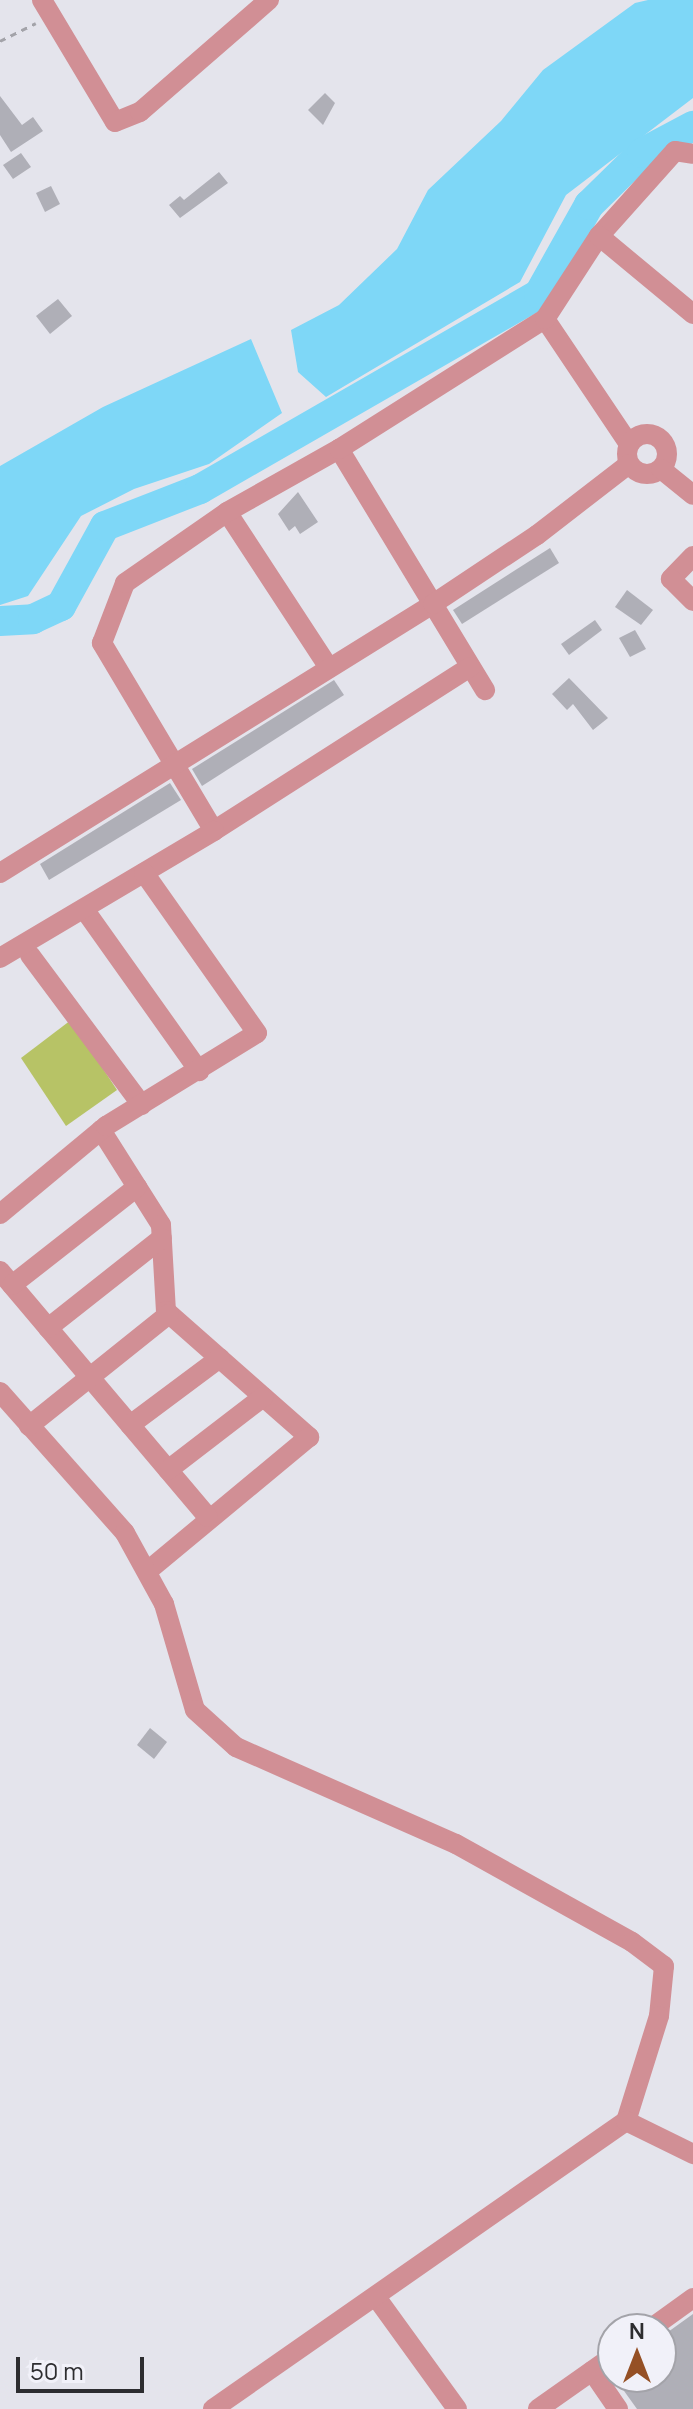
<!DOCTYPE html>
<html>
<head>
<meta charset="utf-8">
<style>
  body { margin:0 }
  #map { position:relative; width:693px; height:2409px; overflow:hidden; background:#e4e4ec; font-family:Manrope,sans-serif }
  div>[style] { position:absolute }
  .green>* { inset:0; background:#b7c366 }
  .water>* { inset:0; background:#7ed7f7 }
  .river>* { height:30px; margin:-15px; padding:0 15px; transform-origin:15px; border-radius:15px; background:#7ed7f7 }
  .building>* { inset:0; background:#afafb7 }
  .path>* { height:3px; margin-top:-1.5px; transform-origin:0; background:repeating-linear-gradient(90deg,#a3a3a9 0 6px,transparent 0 12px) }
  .street>* { height:20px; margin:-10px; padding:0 10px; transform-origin:10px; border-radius:10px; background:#d18f95 }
  .street>.ring { margin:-10px; padding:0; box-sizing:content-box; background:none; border:20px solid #d18f95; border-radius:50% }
  span { translate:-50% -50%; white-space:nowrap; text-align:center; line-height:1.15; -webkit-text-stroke:7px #f1f1f9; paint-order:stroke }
  .north { position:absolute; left:597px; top:2313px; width:80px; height:80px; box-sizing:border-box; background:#f1f1f9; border:2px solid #a3a3a9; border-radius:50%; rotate:0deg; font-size:22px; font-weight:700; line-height:32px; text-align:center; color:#2d2d30 }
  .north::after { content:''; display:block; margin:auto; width:28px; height:36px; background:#955025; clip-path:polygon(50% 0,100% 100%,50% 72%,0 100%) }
  .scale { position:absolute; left:16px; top:2357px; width:128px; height:36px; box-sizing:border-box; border:4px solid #2d2d30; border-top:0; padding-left:10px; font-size:24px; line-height:28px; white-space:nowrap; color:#2d2d30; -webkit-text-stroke:6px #f1f1f9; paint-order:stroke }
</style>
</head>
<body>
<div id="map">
  <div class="green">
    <i style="clip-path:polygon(71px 1020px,117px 1090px,66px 1126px,21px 1058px)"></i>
  </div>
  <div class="water">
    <i style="clip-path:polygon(648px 0,693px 0,693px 98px,566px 195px,520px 282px,326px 397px,298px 372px,291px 330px,339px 305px,397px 249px,428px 190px,501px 121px,543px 70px,635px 3px)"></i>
    <i style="clip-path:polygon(251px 339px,282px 413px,209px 464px,134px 489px,81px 516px,28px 596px,0 605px,0 466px,103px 407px)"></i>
  </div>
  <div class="river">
    <i style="left:0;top:621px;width:33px;rotate:-3deg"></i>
    <i style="left:33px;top:619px;width:31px;rotate:-25deg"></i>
    <i style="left:61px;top:606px;width:91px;rotate:-61.2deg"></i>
    <i style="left:105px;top:526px;width:102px;rotate:-21.3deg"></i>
    <i style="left:200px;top:489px;width:391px;rotate:-29.9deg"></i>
    <i style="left:539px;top:294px;width:102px;rotate:-60.7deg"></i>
    <i style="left:589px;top:205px;width:74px;rotate:-44.5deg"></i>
    <i style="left:642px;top:153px;width:58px;rotate:-27.9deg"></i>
  </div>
  <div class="building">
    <i style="clip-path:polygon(325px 93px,335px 103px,323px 125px,308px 110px)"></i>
    <i style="clip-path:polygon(0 96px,22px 125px,33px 117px,43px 131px,11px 152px,0 135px)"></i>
    <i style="clip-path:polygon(21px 153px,31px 167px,13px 179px,3px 165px)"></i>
    <i style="clip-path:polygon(219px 172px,228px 183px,180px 218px,169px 205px,180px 196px,184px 200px)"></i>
    <i style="clip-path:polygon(51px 186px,60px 204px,45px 212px,36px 193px)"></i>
    <i style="clip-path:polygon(58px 299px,72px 316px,50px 334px,36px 316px)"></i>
    <i style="clip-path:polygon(298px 492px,318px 522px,300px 534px,295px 526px,289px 531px,278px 514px)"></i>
    <i style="clip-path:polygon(550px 548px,559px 563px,462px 624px,453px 610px)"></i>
    <i style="clip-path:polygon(627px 590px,653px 610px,641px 625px,615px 607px)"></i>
    <i style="clip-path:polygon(595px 620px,602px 630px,569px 655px,561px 644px)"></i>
    <i style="clip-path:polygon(635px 630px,646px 649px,630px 657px,619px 638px)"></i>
    <i style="clip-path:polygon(569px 678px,608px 718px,593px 730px,573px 704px,567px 710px,552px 694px)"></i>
    <i style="clip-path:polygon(334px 680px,344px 695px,202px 786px,192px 769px)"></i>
    <i style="clip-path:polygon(170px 783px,181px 800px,49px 880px,40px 864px)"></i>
    <i style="clip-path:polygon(150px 1728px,167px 1742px,154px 1759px,137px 1745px)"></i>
    <i style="clip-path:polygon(693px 2314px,693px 2409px,637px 2409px,614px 2377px,661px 2377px,661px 2337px)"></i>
  </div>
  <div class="path">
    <i style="left:0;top:41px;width:40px;rotate:-26.6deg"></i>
  </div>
  <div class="street">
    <i style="left:42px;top:0;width:142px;rotate:59.1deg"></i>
    <i style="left:115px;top:122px;width:27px;rotate:-22deg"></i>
    <i style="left:140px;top:112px;width:171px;rotate:-41deg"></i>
    <i style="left:599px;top:236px;width:114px;rotate:-48.2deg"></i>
    <i style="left:675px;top:151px;width:18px;rotate:9deg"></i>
    <i style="left:545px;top:319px;width:151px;rotate:56.1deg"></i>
    <i class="ring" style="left:627px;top:434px;width:20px;height:20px"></i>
    <i style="left:339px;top:449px;width:282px;rotate:58.8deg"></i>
    <i style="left:661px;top:469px;width:41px;rotate:39.1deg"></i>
    <i style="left:227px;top:512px;width:186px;rotate:56.8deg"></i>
    <i style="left:693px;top:556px;width:32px;rotate:134deg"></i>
    <i style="left:671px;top:579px;width:31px;rotate:45deg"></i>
    <i style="left:470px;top:667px;width:304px;rotate:147.4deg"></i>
    <i style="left:214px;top:831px;width:219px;rotate:-120.8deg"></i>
    <i style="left:102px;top:643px;width:64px;rotate:-69deg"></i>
    <i style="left:125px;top:583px;width:124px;rotate:-34.8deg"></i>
    <i style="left:227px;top:512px;width:129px;rotate:-29.4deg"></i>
    <i style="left:339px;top:449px;width:244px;rotate:-32.3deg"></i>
    <i style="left:545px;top:319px;width:99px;rotate:-57deg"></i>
    <i style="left:599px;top:236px;width:122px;rotate:39.7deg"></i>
    <i style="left:0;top:873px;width:510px;rotate:-31.85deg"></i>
    <i style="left:433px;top:604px;width:125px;rotate:-33.6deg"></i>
    <i style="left:537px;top:535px;width:116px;rotate:-37.7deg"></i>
    <i style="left:84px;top:909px;width:199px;rotate:54.6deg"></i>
    <i style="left:30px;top:955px;width:187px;rotate:53.3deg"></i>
    <i style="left:0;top:958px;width:249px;rotate:-30.7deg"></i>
    <i style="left:101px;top:1130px;width:112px;rotate:57.7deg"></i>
    <i style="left:161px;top:1225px;width:86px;rotate:86.7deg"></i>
    <i style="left:166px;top:1311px;width:191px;rotate:41.4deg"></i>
    <i style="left:309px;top:1437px;width:208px;rotate:140.3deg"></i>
    <i style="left:0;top:1214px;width:138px;rotate:-39.7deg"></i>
    <i style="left:106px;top:1126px;width:177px;rotate:-31.6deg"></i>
    <i style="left:257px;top:1033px;width:196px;rotate:-125.2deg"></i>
    <i style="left:0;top:1271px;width:322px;rotate:49.8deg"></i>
    <i style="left:12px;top:1285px;width:159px;rotate:-38.1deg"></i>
    <i style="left:48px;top:1328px;width:145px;rotate:-38.3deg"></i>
    <i style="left:0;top:1392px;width:188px;rotate:48.4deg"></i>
    <i style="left:125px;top:1533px;width:81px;rotate:61.2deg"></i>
    <i style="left:164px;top:1604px;width:110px;rotate:73.7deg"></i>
    <i style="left:195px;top:1710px;width:55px;rotate:42.1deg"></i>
    <i style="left:236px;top:1747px;width:240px;rotate:23.8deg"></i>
    <i style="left:456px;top:1844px;width:201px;rotate:29.1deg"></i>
    <i style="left:632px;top:1942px;width:40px;rotate:37deg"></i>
    <i style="left:664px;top:1966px;width:50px;rotate:95.7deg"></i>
    <i style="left:659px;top:2016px;width:110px;rotate:107.4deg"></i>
    <i style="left:130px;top:1425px;width:112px;rotate:-36.7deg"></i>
    <i style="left:29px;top:1426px;width:179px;rotate:-38.7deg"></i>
    <i style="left:168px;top:1470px;width:120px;rotate:-37.5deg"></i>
    <i style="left:376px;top:2297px;width:138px;rotate:54.1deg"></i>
    <i style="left:650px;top:2329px;width:53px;rotate:-35.8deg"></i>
    <i style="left:592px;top:2371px;width:46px;rotate:55.6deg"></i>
    <i style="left:213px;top:2409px;width:504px;rotate:-34.89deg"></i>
    <i style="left:626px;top:2121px;width:75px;rotate:26.2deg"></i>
    <i style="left:538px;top:2409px;width:92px;rotate:-35.2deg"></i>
  </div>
  <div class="north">N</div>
  <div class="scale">50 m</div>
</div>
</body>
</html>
